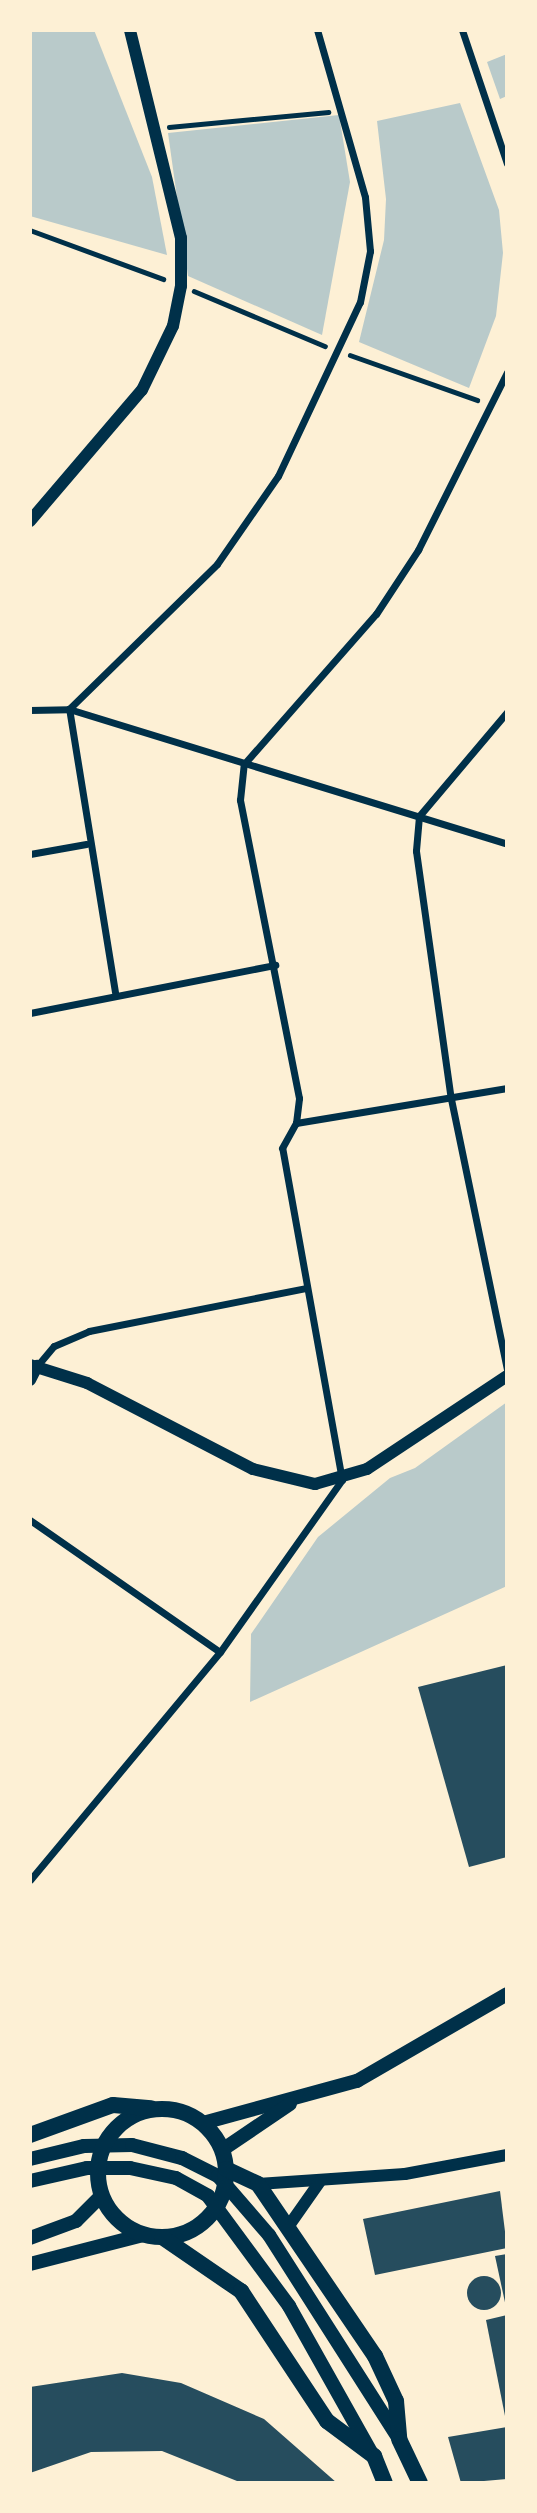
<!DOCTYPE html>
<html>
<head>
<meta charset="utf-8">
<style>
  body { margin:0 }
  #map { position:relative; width:537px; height:2513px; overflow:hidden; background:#fdf0d5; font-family:Mulish,sans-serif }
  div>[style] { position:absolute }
  .green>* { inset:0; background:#b9caca }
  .building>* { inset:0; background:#264d5e }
  .round { border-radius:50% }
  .path>* { height:4.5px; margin:-2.25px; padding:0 2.25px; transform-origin:2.25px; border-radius:2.25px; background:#003049 }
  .minor>* { height:7px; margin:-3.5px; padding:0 3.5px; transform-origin:3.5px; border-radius:3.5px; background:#003049 }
  .tertiary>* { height:12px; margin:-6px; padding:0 6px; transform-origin:6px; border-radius:6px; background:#003049 }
  .secondary>* { height:14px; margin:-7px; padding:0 7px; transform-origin:7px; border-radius:7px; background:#003049 }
  .primary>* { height:16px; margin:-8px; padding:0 8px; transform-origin:8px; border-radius:8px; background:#003049 }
  .primary>.ring { margin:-8px; padding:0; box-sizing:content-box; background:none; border:16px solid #003049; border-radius:50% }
  span { translate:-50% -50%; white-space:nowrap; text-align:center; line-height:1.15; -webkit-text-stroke:5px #fdf0d5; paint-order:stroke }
  .frame { position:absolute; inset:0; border:32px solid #fdf0d5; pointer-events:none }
</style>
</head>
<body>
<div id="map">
  <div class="green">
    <i style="clip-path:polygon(30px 30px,94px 30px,152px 177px,167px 255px,30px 216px)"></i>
    <i style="clip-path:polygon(507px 54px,507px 96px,500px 99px,487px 62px)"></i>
    <i style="clip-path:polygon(460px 103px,499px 210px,503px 253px,496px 316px,469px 388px,359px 342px,384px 240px,386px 199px,377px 121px)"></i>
    <i style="clip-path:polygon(339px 115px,350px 182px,322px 335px,188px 276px,168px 133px)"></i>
    <i style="clip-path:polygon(507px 1402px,507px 1586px,250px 1702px,251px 1634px,318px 1537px,390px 1478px,415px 1468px)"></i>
  </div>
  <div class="building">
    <i style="clip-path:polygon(507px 1665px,507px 1857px,469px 1867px,418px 1687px)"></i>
    <i style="clip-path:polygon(500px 2191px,507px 2248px,375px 2275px,363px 2219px)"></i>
    <i style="clip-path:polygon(507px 2254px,507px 2307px,506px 2307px,495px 2256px)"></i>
    <i class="round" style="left:467px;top:2276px;width:34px;height:34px"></i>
    <i style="clip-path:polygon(507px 2315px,507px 2421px,506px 2421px,486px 2320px)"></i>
    <i style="clip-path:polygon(122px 2373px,181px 2383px,264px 2419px,337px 2483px,242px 2483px,162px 2451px,91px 2452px,30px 2473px,30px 2387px)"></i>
    <i style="clip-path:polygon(507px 2427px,507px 2479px,461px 2483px,448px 2437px)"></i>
  </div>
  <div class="path">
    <i style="left:169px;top:127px;width:160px;rotate:-5.4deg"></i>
    <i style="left:30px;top:230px;width:142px;rotate:20.2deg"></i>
    <i style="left:194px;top:291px;width:142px;rotate:22.8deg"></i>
    <i style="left:350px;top:355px;width:135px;rotate:19.5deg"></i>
  </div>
  <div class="minor">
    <i style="left:462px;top:30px;width:141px;rotate:71.4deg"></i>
    <i style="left:30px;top:710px;width:39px;rotate:-1deg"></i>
    <i style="left:69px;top:709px;width:458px;rotate:17.1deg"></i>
    <i style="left:507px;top:712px;width:136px;rotate:130.2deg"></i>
    <i style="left:419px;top:816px;width:35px;rotate:95deg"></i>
    <i style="left:416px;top:851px;width:250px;rotate:82deg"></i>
    <i style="left:451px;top:1099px;width:276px;rotate:78.3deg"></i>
    <i style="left:30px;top:854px;width:57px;rotate:-10.1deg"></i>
    <i style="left:115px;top:992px;width:287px;rotate:-99.2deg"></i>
    <i style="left:69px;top:709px;width:207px;rotate:-44.4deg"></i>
    <i style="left:217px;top:564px;width:107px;rotate:-55.3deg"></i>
    <i style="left:278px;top:476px;width:192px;rotate:-64.8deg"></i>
    <i style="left:360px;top:302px;width:52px;rotate:-78.9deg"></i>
    <i style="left:370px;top:251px;width:54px;rotate:-95.3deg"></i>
    <i style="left:365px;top:197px;width:174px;rotate:-106deg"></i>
    <i style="left:30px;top:1013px;width:250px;rotate:-11.1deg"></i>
    <i style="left:296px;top:1123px;width:214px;rotate:-9.4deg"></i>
    <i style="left:37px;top:1366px;width:26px;rotate:-50deg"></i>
    <i style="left:54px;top:1346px;width:38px;rotate:-23deg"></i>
    <i style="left:89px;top:1331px;width:222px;rotate:-11.2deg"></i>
    <i style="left:30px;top:1520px;width:231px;rotate:34.8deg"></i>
    <i style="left:30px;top:1880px;width:297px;rotate:-50.2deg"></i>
    <i style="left:220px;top:1652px;width:211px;rotate:-54.7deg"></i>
    <i style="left:342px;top:1480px;width:337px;rotate:-100.2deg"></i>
    <i style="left:282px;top:1148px;width:29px;rotate:-61deg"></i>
    <i style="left:296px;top:1123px;width:25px;rotate:-83deg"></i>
    <i style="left:299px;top:1098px;width:304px;rotate:-101.2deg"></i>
    <i style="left:240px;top:800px;width:36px;rotate:-84deg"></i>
    <i style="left:244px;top:764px;width:200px;rotate:-48.7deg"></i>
    <i style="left:376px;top:614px;width:77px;rotate:-56.7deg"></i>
    <i style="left:418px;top:550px;width:199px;rotate:-63.4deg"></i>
  </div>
  <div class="tertiary">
    <i style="left:30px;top:521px;width:172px;rotate:-49.5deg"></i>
    <i style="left:142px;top:390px;width:71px;rotate:-64.2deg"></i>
    <i style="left:173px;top:326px;width:41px;rotate:-78.7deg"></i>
    <i style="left:181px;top:286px;width:48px;rotate:-90deg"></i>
    <i style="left:181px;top:238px;width:214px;rotate:-103.8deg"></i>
    <i style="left:30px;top:1365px;width:60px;rotate:17.5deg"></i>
    <i style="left:87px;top:1383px;width:187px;rotate:27.4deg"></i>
    <i style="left:253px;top:1469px;width:64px;rotate:13.6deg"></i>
    <i style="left:315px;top:1484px;width:54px;rotate:-16.1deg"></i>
    <i style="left:367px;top:1469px;width:168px;rotate:-33.6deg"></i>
    <i style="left:30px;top:1380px;width:16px;rotate:-63deg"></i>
    <i style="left:258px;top:2184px;width:147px;rotate:-3.9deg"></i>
    <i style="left:405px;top:2174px;width:104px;rotate:-10.6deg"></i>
    <i style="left:288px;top:2227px;width:57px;rotate:-54.9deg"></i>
  </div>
  <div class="secondary">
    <i style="left:203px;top:2123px;width:160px;rotate:-15.3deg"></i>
    <i style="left:357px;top:2081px;width:173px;rotate:-30.1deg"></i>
    <i style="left:222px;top:2150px;width:82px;rotate:-34.1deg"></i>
    <i style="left:30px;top:2159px;width:56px;rotate:-13.5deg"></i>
    <i style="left:84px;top:2146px;width:48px;rotate:-1.2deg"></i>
    <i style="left:132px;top:2145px;width:52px;rotate:14.6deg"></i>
    <i style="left:182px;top:2158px;width:40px;rotate:26.6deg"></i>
    <i style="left:218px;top:2176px;width:78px;rotate:49.2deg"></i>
    <i style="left:269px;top:2235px;width:242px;rotate:57.5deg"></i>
    <i style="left:30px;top:2181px;width:58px;rotate:-12.8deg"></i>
    <i style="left:87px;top:2168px;width:43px"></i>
    <i style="left:130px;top:2168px;width:47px;rotate:12.3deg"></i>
    <i style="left:176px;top:2178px;width:37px;rotate:29deg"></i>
    <i style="left:208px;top:2196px;width:137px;rotate:53.6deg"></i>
    <i style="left:289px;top:2306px;width:170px;rotate:60.7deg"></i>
    <i style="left:30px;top:2238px;width:49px;rotate:-20.3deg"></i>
    <i style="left:76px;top:2221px;width:35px;rotate:-45deg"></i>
    <i style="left:30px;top:2264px;width:117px;rotate:-14.4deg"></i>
  </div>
  <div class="primary">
    <i class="ring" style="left:98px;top:2109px;width:112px;height:112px"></i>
    <i style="left:30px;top:2135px;width:88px;rotate:-19.9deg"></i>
    <i style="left:113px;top:2105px;width:38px;rotate:5deg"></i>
    <i style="left:226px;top:2169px;width:35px;rotate:25deg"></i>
    <i style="left:258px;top:2184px;width:208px;rotate:55.8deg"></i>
    <i style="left:375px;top:2356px;width:50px;rotate:65deg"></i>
    <i style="left:396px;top:2401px;width:38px;rotate:85deg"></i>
    <i style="left:399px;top:2439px;width:49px;rotate:64.5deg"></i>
    <i style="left:162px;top:2237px;width:96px;rotate:34.4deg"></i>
    <i style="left:241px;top:2291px;width:156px;rotate:56.5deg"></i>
    <i style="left:327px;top:2421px;width:59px;rotate:36.7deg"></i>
    <i style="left:374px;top:2456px;width:29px;rotate:68deg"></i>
  </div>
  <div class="frame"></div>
</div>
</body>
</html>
